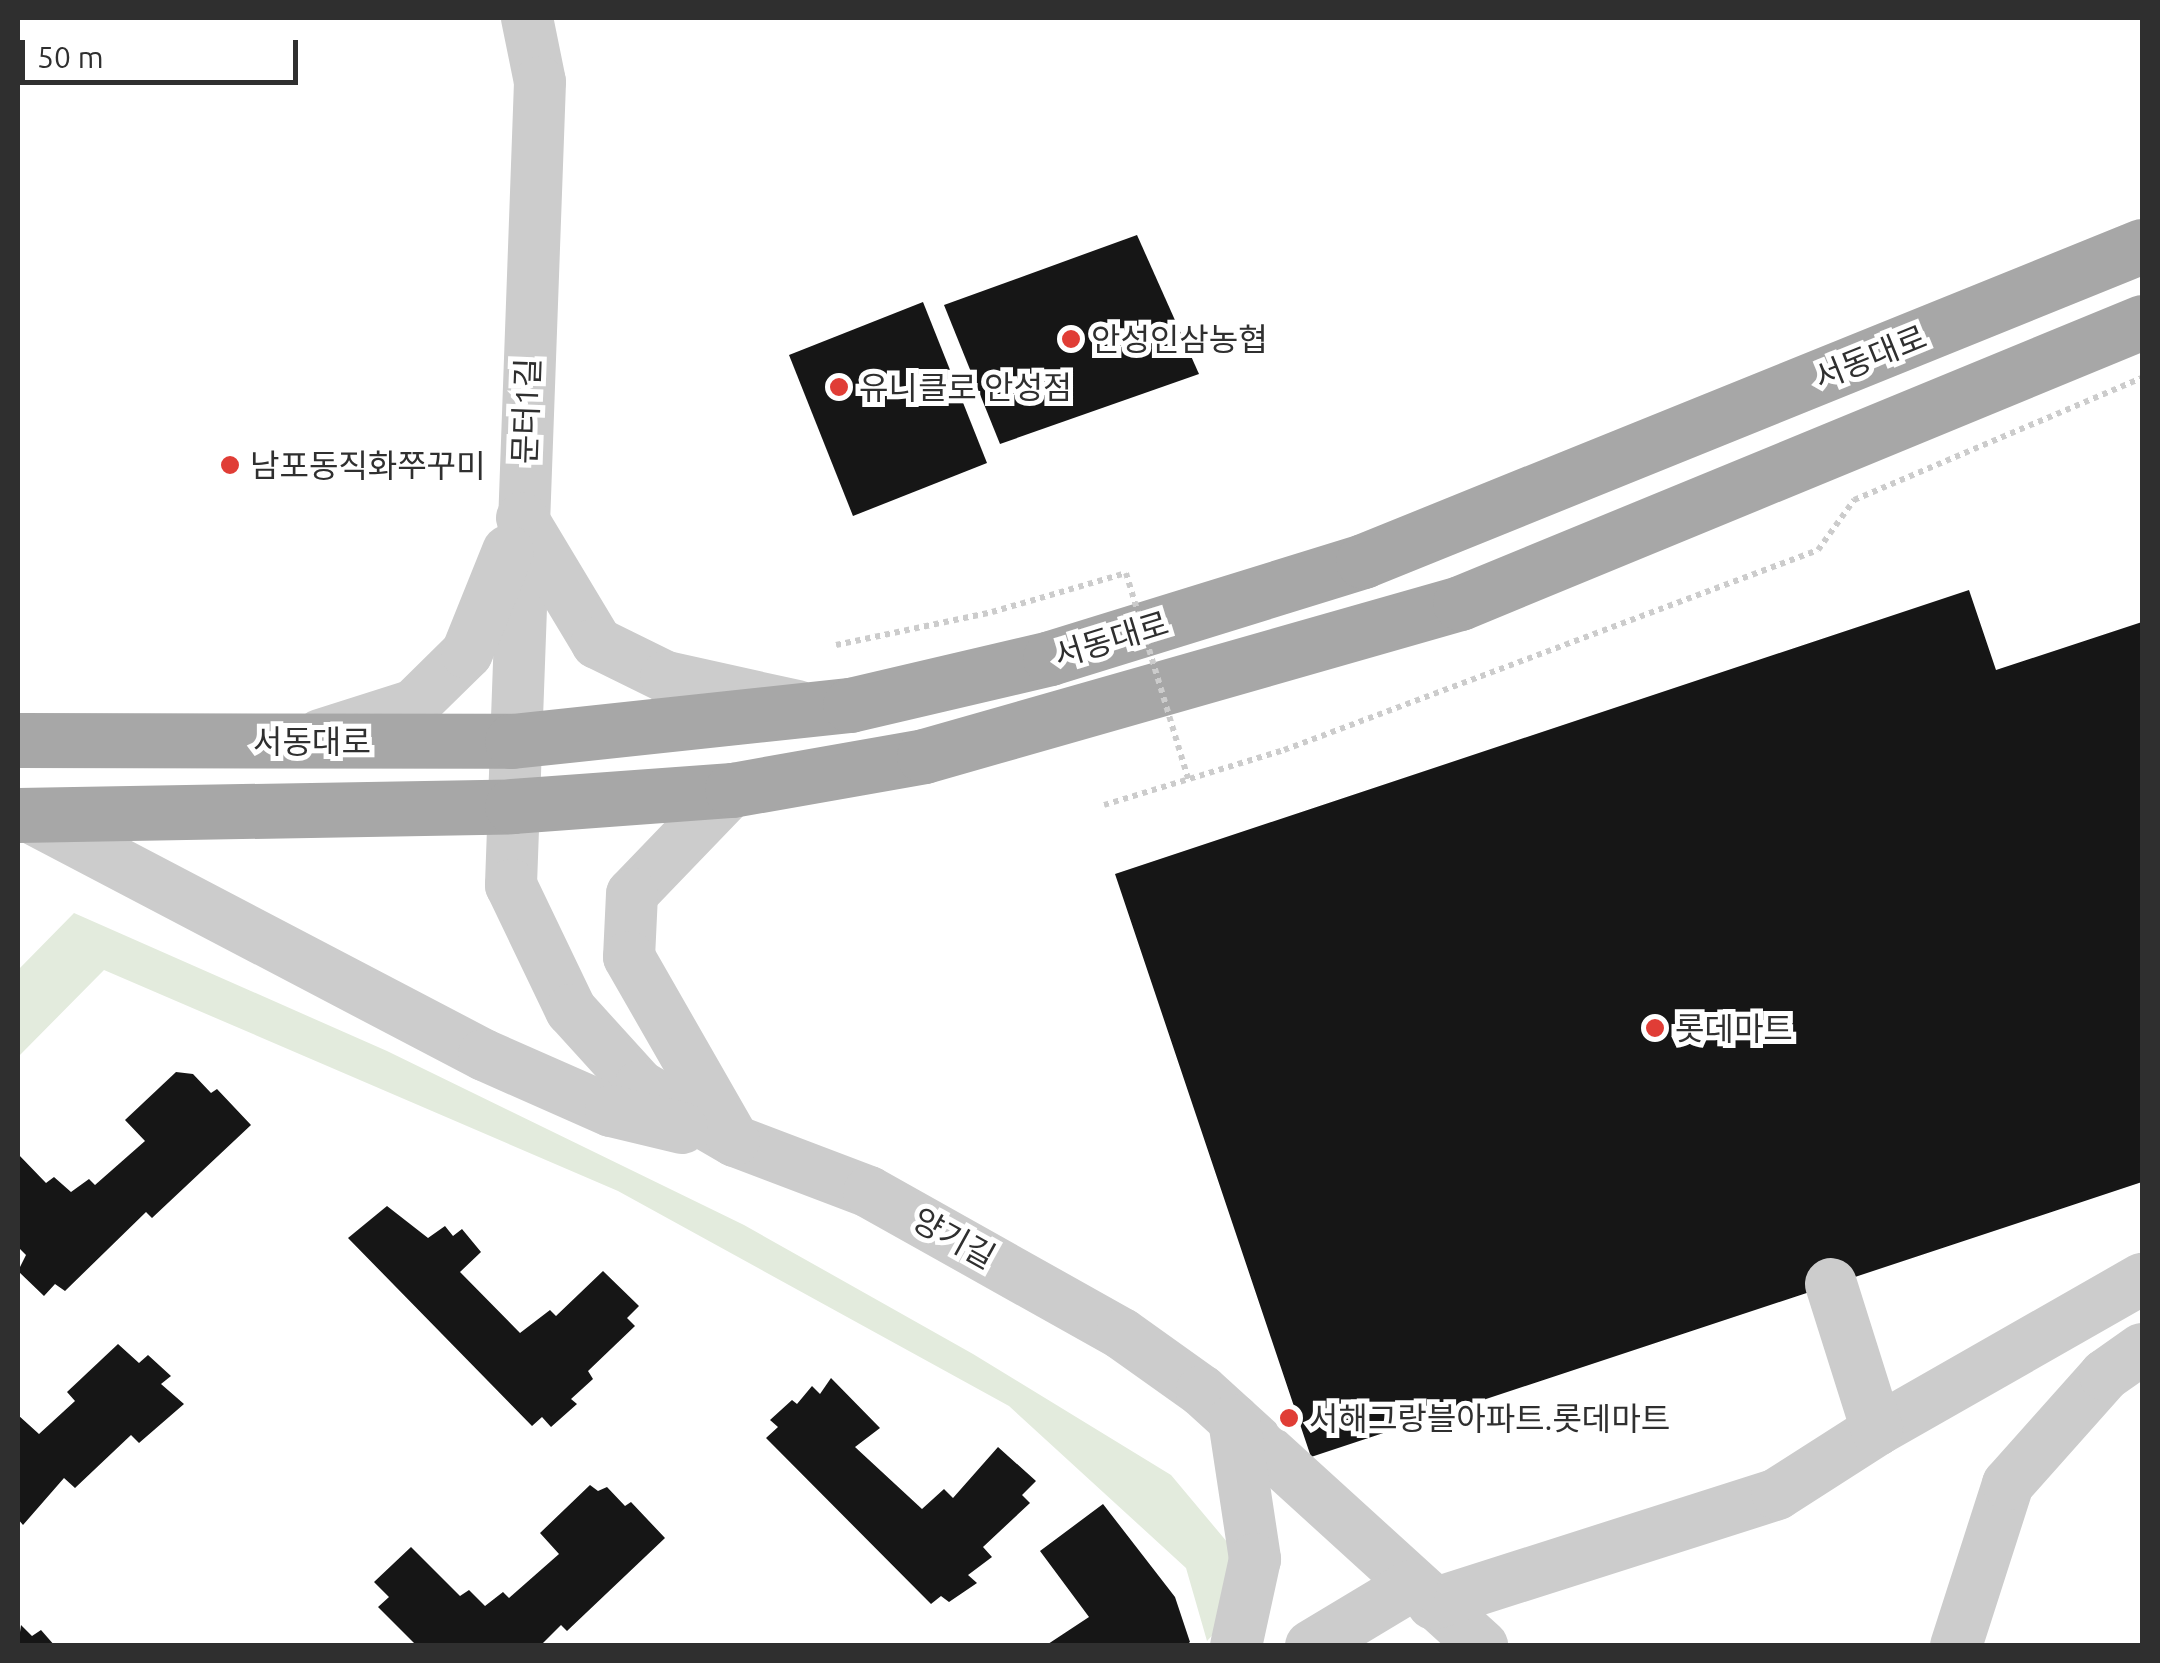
<!DOCTYPE html>
<html>
<head>
<meta charset="utf-8">
<style>
  body { margin:0 }
  #map { position:relative; width:2160px; height:1663px; overflow:hidden; background:#fff; font-family:Ubuntu,"Noto Sans KR",sans-serif }
  div>[style] { position:absolute }
  .green>* { inset:0; background:#e3ebdd }
  .building>* { inset:0; background:#161616 }
  .path>* { height:6px; margin-top:-3px; transform-origin:0; background:repeating-linear-gradient(90deg,#ccc 0 5px,transparent 0 10px) }
  .minor>* { height:52px; margin:-26px; padding:0 26px; transform-origin:26px; border-radius:26px; background:#ccc }
  .major>* { height:55px; margin:-27.5px; padding:0 27.5px; transform-origin:27.5px; border-radius:27.5px; background:#a7a7a7 }
  .path-bridge>* { height:6px; margin-top:-3px; transform-origin:0; background:repeating-linear-gradient(90deg,#ccc 0 5px,transparent 0 10px) }
  .dots>* { width:28px; height:28px; translate:-50% -50%; box-sizing:border-box; border:5px solid #fff; border-radius:50% }
  span { translate:-50% -50%; white-space:nowrap; text-align:center; line-height:1.15; -webkit-text-stroke:10px #fff; paint-order:stroke }
  .poi-label { font-size:32px; color:#2f2f2f }
  .left { translate:0 -50%; text-align:left }
  .street-label { font-size:32px; color:#2f2f2f }
  .frame { position:absolute; inset:0; border:20px solid #2f2f2f; pointer-events:none }
  .scale { position:absolute; left:20px; top:40px; width:278px; height:45px; box-sizing:border-box; border:5px solid #2f2f2f; border-top:0; padding-left:12px; font-size:30px; line-height:35px; white-space:nowrap; color:#2f2f2f; -webkit-text-stroke:8px #fff; paint-order:stroke }
</style>
</head>
<body>
<div id="map">
  <div class="green">
    <i style="clip-path:polygon(74px 913px,387px 1051px,744px 1225px,973px 1354px,1171px 1475px,1238px 1555px,1238px 1608px,1207px 1641px,1186px 1568px,1009px 1406px,618px 1191px,104px 970px,18px 1057px,18px 970px)"></i>
  </div>
  <div class="building">
    <i style="clip-path:polygon(1137px 235px,1199px 374px,1000px 444px,944px 305px)"></i>
    <i style="clip-path:polygon(923px 302px,987px 463px,853px 516px,789px 355px)"></i>
    <i style="clip-path:polygon(1969px 590px,1996px 670px,2142px 622px,2142px 1182px,1311px 1457px,1115px 874px)"></i>
    <i style="clip-path:polygon(176px 1072px,193px 1074px,211px 1093px,217px 1089px,251px 1125px,152px 1218px,146px 1212px,65px 1291px,55px 1284px,44px 1296px,18px 1271px,26px 1255px,18px 1247px,18px 1154px,46px 1183px,54px 1177px,71px 1192px,89px 1179px,95px 1185px,145px 1141px,125px 1120px)"></i>
    <i style="clip-path:polygon(387px 1206px,428px 1238px,445px 1226px,453px 1236px,462px 1229px,481px 1252px,460px 1272px,520px 1333px,550px 1310px,556px 1316px,603px 1271px,639px 1306px,627px 1318px,635px 1326px,588px 1371px,593px 1379px,571px 1399px,577px 1404px,551px 1427px,542px 1417px,532px 1426px,348px 1238px)"></i>
    <i style="clip-path:polygon(118px 1344px,139px 1363px,148px 1355px,171px 1376px,161px 1384px,184px 1404px,139px 1443px,131px 1435px,75px 1488px,64px 1478px,23px 1525px,18px 1519px,18px 1415px,39px 1434px,75px 1401px,67px 1392px)"></i>
    <i style="clip-path:polygon(831px 1378px,880px 1428px,855px 1447px,922px 1509px,944px 1489px,953px 1498px,998px 1447px,1036px 1481px,1022px 1495px,1030px 1503px,983px 1547px,992px 1557px,968px 1575px,977px 1583px,949px 1602px,941px 1596px,931px 1604px,766px 1438px,778px 1427px,770px 1420px,792px 1400px,797px 1404px,812px 1386px,820px 1394px)"></i>
    <i style="clip-path:polygon(590px 1485px,598px 1491px,607px 1487px,625px 1506px,631px 1502px,665px 1538px,567px 1631px,561px 1625px,540px 1646px,417px 1646px,378px 1607px,389px 1597px,374px 1582px,411px 1547px,460px 1596px,469px 1590px,485px 1606px,503px 1592px,509px 1598px,559px 1554px,540px 1533px)"></i>
    <i style="clip-path:polygon(1103px 1504px,1175px 1597px,1190px 1642px,1185px 1646px,1045px 1646px,1089px 1617px,1040px 1551px)"></i>
    <i style="clip-path:polygon(21px 1625px,32px 1636px,41px 1630px,55px 1646px,18px 1646px)"></i>
  </div>
  <div class="path">
    <i style="left:836px;top:645px;width:159px;rotate:-11.9deg"></i>
    <i style="left:992px;top:612px;width:140px;rotate:-16.2deg"></i>
    <i style="left:1104px;top:805px;width:188px;rotate:-17deg"></i>
    <i style="left:1284px;top:750px;width:570px;rotate:-20.53deg"></i>
    <i style="left:1818px;top:550px;width:62px;rotate:-54.2deg"></i>
    <i style="left:1854px;top:500px;width:313px;rotate:-23deg"></i>
  </div>
  <div class="minor">
    <i style="left:527px;top:18px;width:65px;rotate:78.5deg"></i>
    <i style="left:540px;top:82px;width:804px;rotate:92.07deg"></i>
    <i style="left:511px;top:885px;width:139px;rotate:64.4deg"></i>
    <i style="left:571px;top:1010px;width:103px;rotate:47.8deg"></i>
    <i style="left:640px;top:1086px;width:110px;rotate:30.1deg"></i>
    <i style="left:735px;top:1141px;width:143px;rotate:20.8deg"></i>
    <i style="left:869px;top:1192px;width:290px;rotate:29.3deg"></i>
    <i style="left:1122px;top:1334px;width:98px;rotate:35.5deg"></i>
    <i style="left:1202px;top:1391px;width:379px;rotate:42.3deg"></i>
    <i style="left:522px;top:518px;width:146px;rotate:59deg"></i>
    <i style="left:597px;top:643px;width:77px;rotate:26.2deg"></i>
    <i style="left:666px;top:677px;width:134px;rotate:12.5deg"></i>
    <i style="left:320px;top:735px;width:99px;rotate:-17.7deg"></i>
    <i style="left:414px;top:705px;width:74px;rotate:-44.5deg"></i>
    <i style="left:467px;top:653px;width:110px;rotate:-68.1deg"></i>
    <i style="left:732px;top:790px;width:144px;rotate:133.9deg"></i>
    <i style="left:632px;top:894px;width:63px;rotate:92.7deg"></i>
    <i style="left:629px;top:957px;width:211px;rotate:60.2deg"></i>
    <i style="left:26px;top:815px;width:517px;rotate:27.66deg"></i>
    <i style="left:484px;top:1055px;width:139px;rotate:23.8deg"></i>
    <i style="left:611px;top:1111px;width:73px;rotate:13.5deg"></i>
    <i style="left:1234px;top:1420px;width:141px;rotate:81.4deg"></i>
    <i style="left:1255px;top:1559px;width:89px;rotate:102.3deg"></i>
    <i style="left:1877px;top:1430px;width:305px;rotate:-29.7deg"></i>
    <i style="left:1433px;top:1604px;width:361px;rotate:-17.7deg"></i>
    <i style="left:1777px;top:1494px;width:119px;rotate:-32.6deg"></i>
    <i style="left:1877px;top:1430px;width:153px;rotate:-107.5deg"></i>
    <i style="left:1311px;top:1646px;width:117px;rotate:-31deg"></i>
    <i style="left:1956px;top:1646px;width:170px;rotate:-72.2deg"></i>
    <i style="left:2008px;top:1484px;width:146px;rotate:-48.3deg"></i>
    <i style="left:2105px;top:1375px;width:45px;rotate:-35.1deg"></i>
  </div>
  <div class="major">
    <i style="left:18px;top:740px;width:494px;rotate:0.1deg"></i>
    <i style="left:512px;top:741px;width:340px;rotate:-6.1deg"></i>
    <i style="left:850px;top:705px;width:205px;rotate:-13.2deg"></i>
    <i style="left:1050px;top:658px;width:328px;rotate:-17.2deg"></i>
    <i style="left:1363px;top:561px;width:840px;rotate:-22.02deg"></i>
    <i style="left:18px;top:815px;width:494px;rotate:-1deg"></i>
    <i style="left:512px;top:806px;width:221px;rotate:-4.2deg"></i>
    <i style="left:732px;top:790px;width:195px;rotate:-10deg"></i>
    <i style="left:924px;top:756px;width:557px;rotate:-15.93deg"></i>
    <i style="left:1460px;top:603px;width:738px;rotate:-22.39deg"></i>
  </div>
  <div class="path-bridge">
    <i style="left:1126px;top:573px;width:215px;rotate:73.2deg"></i>
  </div>
  <div class="dots">
    <i style="left:1071px;top:339px;background:#e03d36"></i>
    <i style="left:839px;top:387px;background:#e03d36"></i>
    <i style="left:230px;top:465px;background:#e03d36"></i>
    <i style="left:1655px;top:1028px;background:#e03d36"></i>
    <i style="left:1289px;top:1418px;background:#e03d36"></i>
  </div>
  <div class="poi-label">
    <span class="left" style="left:1091px;top:339px">안성인삼농협</span>
    <span class="left" style="left:859px;top:387px">유니클로 안성점</span>
    <span class="left" style="left:250px;top:465px">남포동직화쭈꾸미</span>
    <span class="left" style="left:1675px;top:1028px">롯데마트</span>
    <span class="left" style="left:1309px;top:1418px">서해그랑블아파트.롯데마트</span>
  </div>
  <div class="street-label">
    <span style="left:1870px;top:357px;rotate:-22deg">서동대로</span>
    <span style="left:526px;top:411px;rotate:-88deg">문터1길</span>
    <span style="left:1111px;top:639px;rotate:-17deg">서동대로</span>
    <span style="left:312px;top:741px">서동대로</span>
    <span style="left:954px;top:1238px;rotate:29deg">양기길</span>
  </div>
  <div class="frame"></div>
  <div class="scale">50 m</div>
</div>
</body>
</html>
